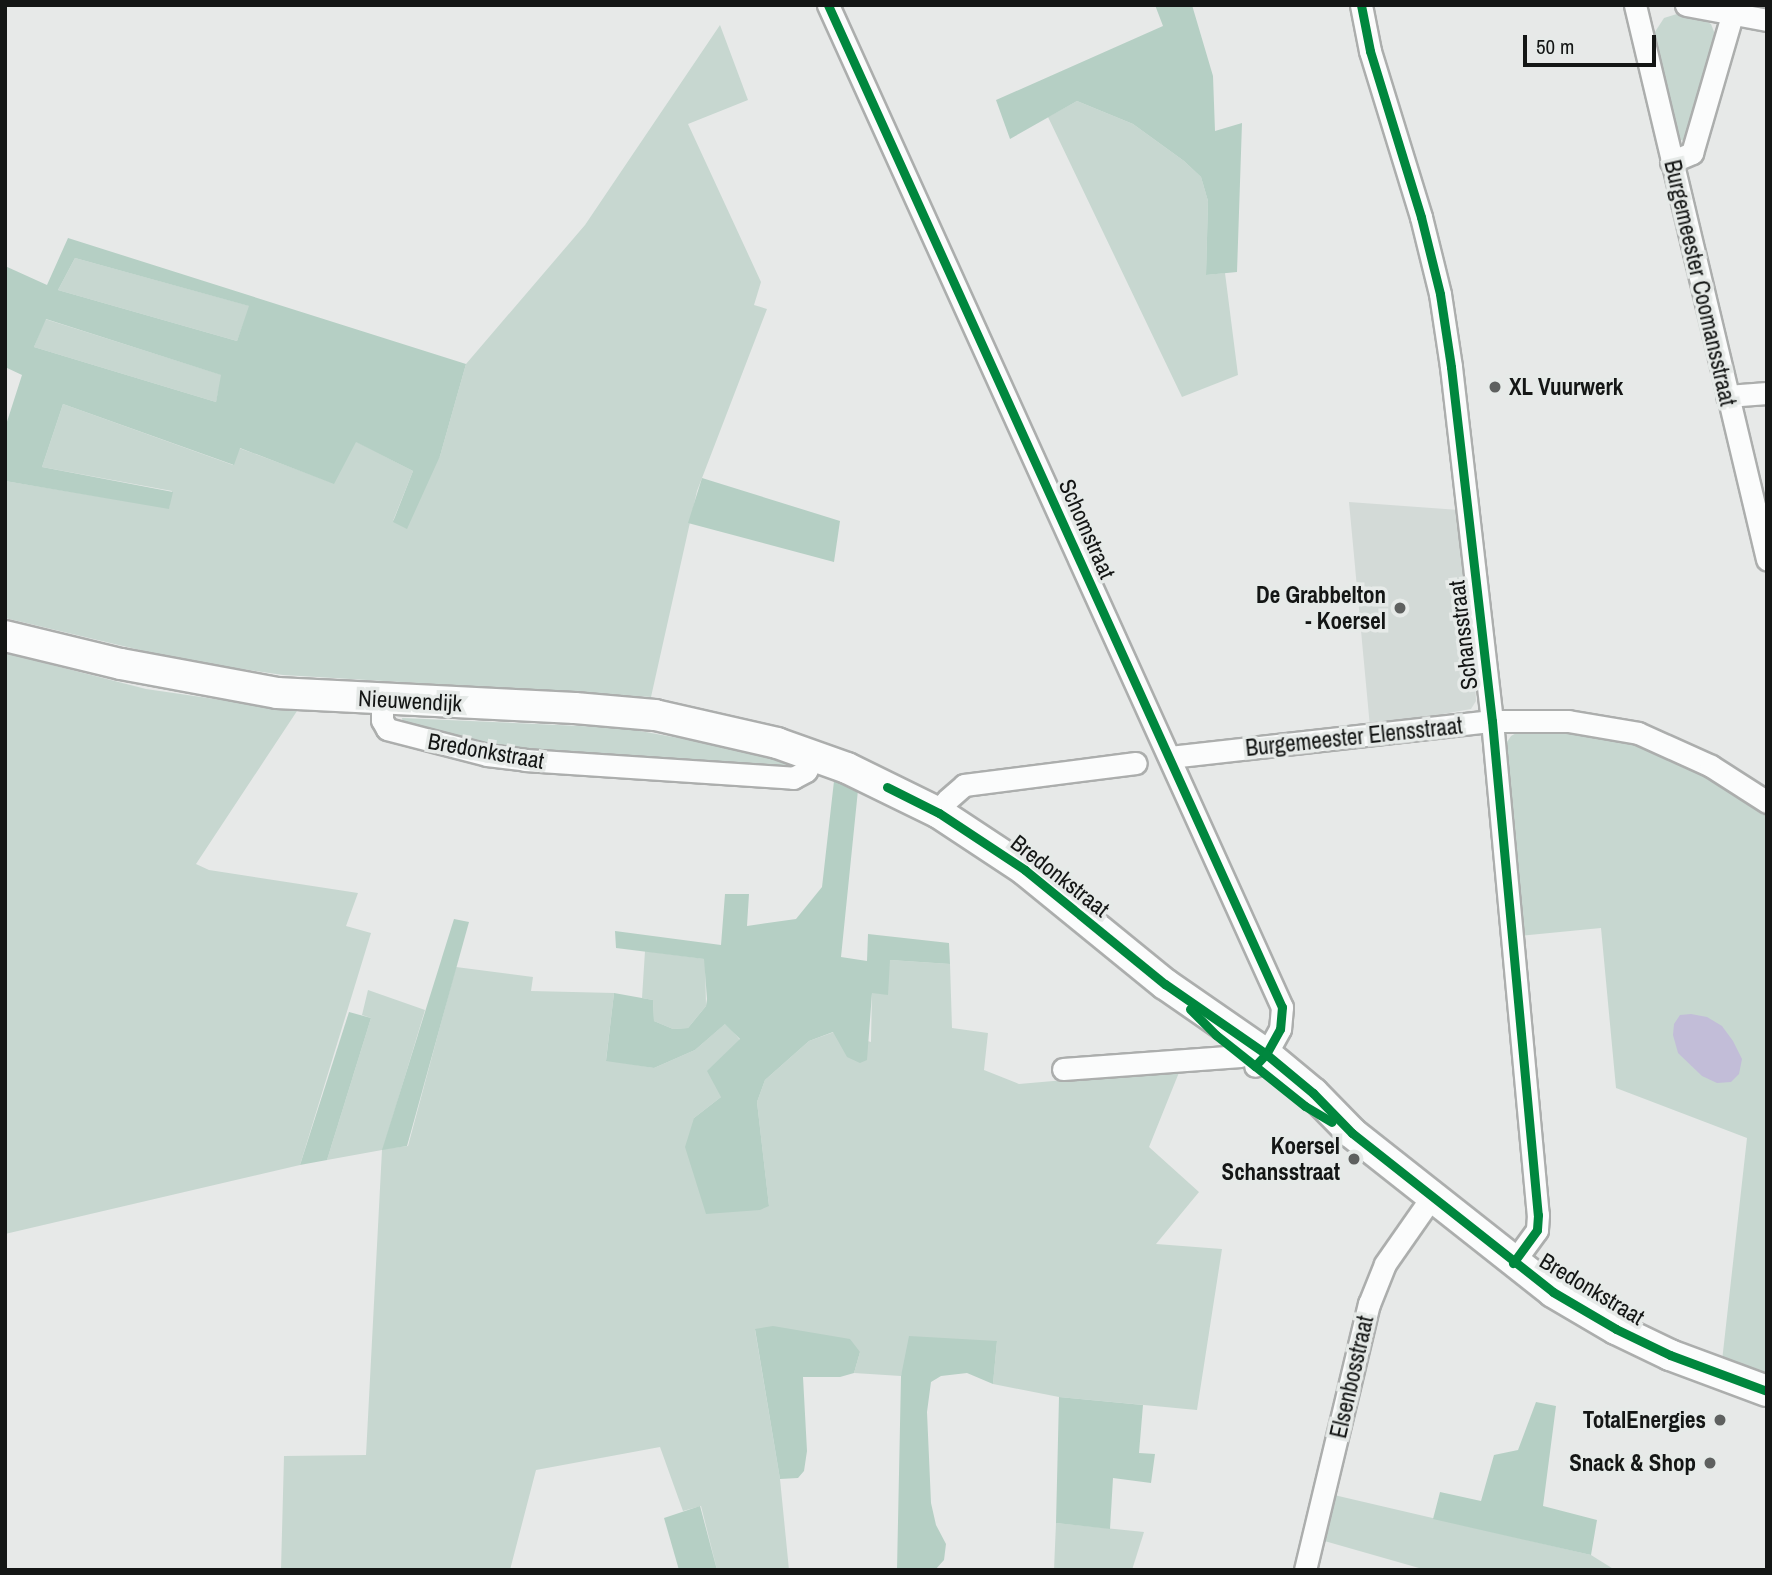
<!DOCTYPE html>
<html>
<head>
<meta charset="utf-8">
<style>
  body { margin:0 }
  #map { position:relative; width:1772px; height:1575px; overflow:hidden; background:#e7e9e8; font-family:"Archivo Narrow",sans-serif }
  div>[style] { position:absolute }
  .built>* { inset:0; background:#d3dad7 }
  .green>* { inset:0; background:#c7d7d0 }
  .forest>* { inset:0; background:#b5cfc4 }
  .water>* { inset:0; background:#c2bdd8 }
  .roads { filter:drop-shadow(2px 0 #acaead) drop-shadow(-2px 0 #acaead) drop-shadow(0 2px #acaead) drop-shadow(0 -2px #acaead) }
  .street>* { height:21px; margin:-10.5px; padding:0 10.5px; transform-origin:10.5px; border-radius:10.5px; background:#fbfcfc }
  .secondary>* { height:30px; margin:-15px; padding:0 15px; transform-origin:15px; border-radius:15px; background:#fbfcfc }
  .cycleway>* { height:9px; margin:-4.5px; padding:0 4.5px; transform-origin:4.5px; border-radius:4.5px; background:#00873e }
  .dots>* { width:19px; height:19px; translate:-50% -50%; box-sizing:border-box; border:4px solid #e6eae8; border-radius:50% }
  span { translate:-50% -50%; white-space:nowrap; text-align:center; line-height:1.15; -webkit-text-stroke:7px #e6eae8; paint-order:stroke }
  .street-label { font-size:23px; color:#141615 }
  .poi-label { font-size:23px; color:#141615; font-weight:700 }
  .left { translate:0 -50%; text-align:left }
  .right { translate:-100% -50%; text-align:right }
  .frame { position:absolute; inset:0; border:7px solid #141615; pointer-events:none }
  .scale { position:absolute; left:1523px; top:35px; width:133px; height:32px; box-sizing:border-box; border:4px solid #141615; border-top:0; padding-left:9px; font-size:21px; line-height:24px; white-space:nowrap; color:#141615; -webkit-text-stroke:5px #e6eae8; paint-order:stroke }
</style>
</head>
<body>
<div id="map">
  <div class="built">
    <i style="clip-path:polygon(1349px 502px,1459px 510px,1473px 640px,1476px 701px,1471px 709px,1370px 727px)"></i>
  </div>
  <div class="green">
    <i style="clip-path:polygon(1680px 13px,1692px 14px,1711px 24px,1718px 42px,1685px 142px,1676px 137px,1653px 35px,1664px 18px)"></i>
    <i style="clip-path:polygon(720px 25px,748px 100px,688px 124px,761px 282px,754px 305px,767px 309px,697px 491px,651px 697px,283px 675px,186px 661px,5px 618px,5px 481px,169px 508px,172px 491px,42px 467px,63px 404px,233px 465px,239px 448px,333px 483px,355px 441px,413px 471px,393px 521px,440px 456px,466px 364px,585px 225px)"></i>
    <i style="clip-path:polygon(1077px 101px,1133px 124px,1184px 161px,1201px 177px,1208px 201px,1206px 275px,1225px 273px,1238px 375px,1182px 397px,1048px 117px)"></i>
    <i style="clip-path:polygon(75px 258px,250px 306px,237px 341px,58px 290px)"></i>
    <i style="clip-path:polygon(45px 319px,222px 375px,216px 402px,34px 347px)"></i>
    <i style="clip-path:polygon(5px 653px,146px 689px,297px 711px,196px 864px,209px 870px,358px 893px,346px 926px,371px 933px,300px 1165px,5px 1234px)"></i>
    <i style="clip-path:polygon(402px 718px,624px 728px,738px 749px,796px 766px,791px 771px,503px 752px,403px 725px)"></i>
    <i style="clip-path:polygon(1567px 730px,1617px 737px,1662px 751px,1733px 789px,1767px 814px,1767px 1374px,1722px 1361px,1747px 1138px,1616px 1088px,1601px 928px,1520px 936px,1505px 745px,1511px 736px,1520px 731px)"></i>
    <i style="clip-path:polygon(645px 951px,705px 959px,706px 1006px,688px 1028px,673px 1029px,654px 1021px,653px 1000px,642px 998px)"></i>
    <i style="clip-path:polygon(890px 960px,950px 964px,952px 1028px,988px 1033px,984px 1070px,1019px 1084px,1180px 1070px,1149px 1147px,1199px 1192px,1156px 1244px,1222px 1249px,1197px 1410px,1059px 1397px,993px 1384px,997px 1341px,907px 1358px,901px 1376px,854px 1373px,860px 1352px,755px 1330px,780px 1479px,789px 1570px,717px 1570px,701px 1506px,683px 1511px,660px 1447px,536px 1470px,510px 1570px,281px 1570px,284px 1456px,366px 1455px,382px 1150px,327px 1160px,371px 1018px,362px 1015px,368px 990px,425px 1010px,383px 1149px,408px 1146px,456px 967px,533px 977px,531px 991px,614px 993px,606px 1060px,654px 1068px,695px 1050px,726px 1023px,740px 1040px,721px 1097px,694px 1118px,769px 1206px,757px 1102px,765px 1080px,809px 1041px,834px 1032px,871px 1042px,872px 992px)"></i>
    <i style="clip-path:polygon(1334px 1495px,1591px 1555px,1615px 1570px,1426px 1570px,1321px 1540px)"></i>
    <i style="clip-path:polygon(1056px 1523px,1144px 1532px,1132px 1570px,1054px 1570px)"></i>
  </div>
  <div class="forest">
    <i style="clip-path:polygon(1155px 5px,1192px 5px,1213px 76px,1215px 131px,1242px 123px,1237px 272px,1206px 275px,1208px 201px,1201px 177px,1184px 161px,1133px 124px,1077px 101px,1010px 139px,996px 100px,1163px 26px)"></i>
    <i style="clip-path:polygon(evenodd,68px 238px,466px 364px,440px 456px,407px 529px,393px 522px,413px 471px,356px 442px,334px 484px,240px 448px,234px 465px,63px 404px,42px 467px,173px 492px,169px 509px,5px 481px,5px 428px,22px 375px,5px 367px,5px 266px,47px 285px,68px 238px,75px 258px,249px 306px,237px 341px,58px 290px,75px 258px,68px 238px,46px 319px,221px 375px,216px 402px,34px 347px,46px 319px)"></i>
    <i style="clip-path:polygon(702px 478px,840px 521px,834px 562px,688px 523px)"></i>
    <i style="clip-path:polygon(834px 781px,858px 790px,841px 957px,867px 961px,868px 934px,949px 943px,950px 964px,890px 960px,888px 995px,872px 993px,867px 1060px,860px 1063px,847px 1057px,833px 1032px,809px 1041px,765px 1080px,757px 1102px,769px 1206px,760px 1210px,706px 1214px,685px 1147px,694px 1118px,721px 1097px,707px 1071px,740px 1039px,725px 1024px,695px 1050px,654px 1068px,606px 1061px,614px 993px,653px 1000px,654px 1021px,673px 1029px,688px 1028px,706px 1006px,707px 999px,704px 959px,616px 948px,615px 931px,721px 945px,725px 894px,749px 894px,747px 926px,796px 919px,822px 887px)"></i>
    <i style="clip-path:polygon(454px 919px,469px 922px,407px 1146px,382px 1150px)"></i>
    <i style="clip-path:polygon(349px 1012px,371px 1018px,327px 1160px,300px 1165px)"></i>
    <i style="clip-path:polygon(773px 1326px,850px 1339px,860px 1352px,854px 1373px,840px 1377px,803px 1377px,807px 1451px,804px 1471px,798px 1478px,780px 1479px,755px 1329px)"></i>
    <i style="clip-path:polygon(909px 1336px,997px 1341px,993px 1384px,967px 1373px,941px 1376px,931px 1382px,927px 1412px,931px 1503px,936px 1525px,946px 1544px,944px 1560px,935px 1570px,897px 1570px,901px 1376px)"></i>
    <i style="clip-path:polygon(1059px 1397px,1143px 1405px,1139px 1453px,1155px 1454px,1151px 1483px,1113px 1478px,1110px 1529px,1056px 1523px)"></i>
    <i style="clip-path:polygon(1536px 1402px,1556px 1406px,1543px 1506px,1597px 1520px,1591px 1555px,1433px 1519px,1440px 1492px,1481px 1501px,1494px 1455px,1518px 1450px)"></i>
    <i style="clip-path:polygon(700px 1506px,717px 1570px,679px 1570px,664px 1518px)"></i>
  </div>
  <div class="water">
    <i style="clip-path:polygon(1691px 1014px,1707px 1017px,1722px 1026px,1733px 1041px,1742px 1059px,1739px 1074px,1731px 1082px,1717px 1083px,1702px 1076px,1678px 1053px,1673px 1035px,1674px 1024px,1680px 1015px)"></i>
  </div>
  <div class="roads">
    <div class="street">
      <i style="left:828px;top:5px;width:1100px;rotate:65.63deg"></i>
      <i style="left:1282px;top:1007px;width:22px;rotate:95deg"></i>
      <i style="left:1280px;top:1029px;width:29px;rotate:119deg"></i>
      <i style="left:1266px;top:1054px;width:16px;rotate:133deg"></i>
      <i style="left:1361px;top:5px;width:47px;rotate:78.9deg"></i>
      <i style="left:1370px;top:51px;width:174px;rotate:72.9deg"></i>
      <i style="left:1421px;top:217px;width:79px;rotate:76.1deg"></i>
      <i style="left:1440px;top:294px;width:74px;rotate:81.4deg"></i>
      <i style="left:1451px;top:367px;width:356px;rotate:83.4deg"></i>
      <i style="left:1492px;top:721px;width:496px;rotate:84.7deg"></i>
      <i style="left:1538px;top:1215px;width:15px;rotate:94deg"></i>
      <i style="left:1537px;top:1230px;width:41px;rotate:126deg"></i>
      <i style="left:1635px;top:5px;width:570px;rotate:76.6deg"></i>
      <i style="left:1686px;top:5px;width:82px;rotate:10.5deg"></i>
      <i style="left:1671px;top:162px;width:23px;rotate:-23deg"></i>
      <i style="left:1692px;top:153px;width:147px;rotate:-73.8deg"></i>
      <i style="left:1727px;top:396px;width:40px;rotate:-4.3deg"></i>
      <i style="left:382px;top:700px;width:20px;rotate:90deg"></i>
      <i style="left:382px;top:720px;width:10px;rotate:61deg"></i>
      <i style="left:387px;top:729px;width:103px;rotate:14.6deg"></i>
      <i style="left:487px;top:755px;width:38px;rotate:7deg"></i>
      <i style="left:525px;top:760px;width:269px;rotate:3.8deg"></i>
      <i style="left:793px;top:778px;width:15px;rotate:-28deg"></i>
      <i style="left:806px;top:771px;width:18px;rotate:-61deg"></i>
      <i style="left:1170px;top:757px;width:324px;rotate:-6.4deg"></i>
      <i style="left:1492px;top:721px;width:76px"></i>
      <i style="left:1568px;top:721px;width:71px;rotate:9.7deg"></i>
      <i style="left:1638px;top:733px;width:80px;rotate:24.3deg"></i>
      <i style="left:1711px;top:766px;width:67px;rotate:32.7deg"></i>
      <i style="left:939px;top:813px;width:15px;rotate:-58deg"></i>
      <i style="left:947px;top:800px;width:23px;rotate:-41deg"></i>
      <i style="left:964px;top:785px;width:173px;rotate:-7.3deg"></i>
      <i style="left:1063px;top:1069px;width:178px;rotate:-4.2deg"></i>
      <i style="left:1305px;top:1570px;width:274px;rotate:-76.5deg"></i>
      <i style="left:1369px;top:1304px;width:43px;rotate:-68.2deg"></i>
      <i style="left:1385px;top:1264px;width:80px;rotate:-55.1deg"></i>
    </div>
    <div class="secondary">
      <i style="left:5px;top:636px;width:119px;rotate:13.6deg"></i>
      <i style="left:121px;top:664px;width:159px;rotate:10.5deg"></i>
      <i style="left:277px;top:693px;width:298px;rotate:2.9deg"></i>
      <i style="left:575px;top:708px;width:80px;rotate:5deg"></i>
      <i style="left:655px;top:715px;width:125px;rotate:12.9deg"></i>
      <i style="left:777px;top:743px;width:74px;rotate:19.7deg"></i>
      <i style="left:847px;top:768px;width:102px;rotate:26.1deg"></i>
      <i style="left:939px;top:813px;width:103px;rotate:33.5deg"></i>
      <i style="left:1025px;top:870px;width:181px;rotate:39.2deg"></i>
      <i style="left:1165px;top:984px;width:123px;rotate:34.7deg"></i>
      <i style="left:1266px;top:1054px;width:61px;rotate:39.7deg"></i>
      <i style="left:1313px;top:1093px;width:56px;rotate:45.7deg"></i>
      <i style="left:1352px;top:1133px;width:256px;rotate:38.3deg"></i>
      <i style="left:1553px;top:1292px;width:73px;rotate:30.4deg"></i>
      <i style="left:1616px;top:1329px;width:60px;rotate:25.7deg"></i>
      <i style="left:1670px;top:1355px;width:103px;rotate:20.4deg"></i>
    </div>
  </div>
  <div class="cycleway">
    <i style="left:828px;top:5px;width:1100px;rotate:65.63deg"></i>
    <i style="left:1282px;top:1007px;width:22px;rotate:95deg"></i>
    <i style="left:1280px;top:1029px;width:29px;rotate:119deg"></i>
    <i style="left:1266px;top:1054px;width:16px;rotate:133deg"></i>
    <i style="left:1361px;top:5px;width:47px;rotate:78.9deg"></i>
    <i style="left:1370px;top:51px;width:174px;rotate:72.9deg"></i>
    <i style="left:1421px;top:217px;width:79px;rotate:76.1deg"></i>
    <i style="left:1440px;top:294px;width:74px;rotate:81.4deg"></i>
    <i style="left:1451px;top:367px;width:356px;rotate:83.4deg"></i>
    <i style="left:1492px;top:721px;width:496px;rotate:84.7deg"></i>
    <i style="left:1538px;top:1215px;width:15px;rotate:94deg"></i>
    <i style="left:1537px;top:1230px;width:41px;rotate:126deg"></i>
    <i style="left:887px;top:787px;width:58px;rotate:26.6deg"></i>
    <i style="left:939px;top:813px;width:103px;rotate:33.5deg"></i>
    <i style="left:1025px;top:870px;width:181px;rotate:39.2deg"></i>
    <i style="left:1165px;top:984px;width:123px;rotate:34.7deg"></i>
    <i style="left:1266px;top:1054px;width:61px;rotate:39.7deg"></i>
    <i style="left:1313px;top:1093px;width:56px;rotate:45.7deg"></i>
    <i style="left:1352px;top:1133px;width:256px;rotate:38.3deg"></i>
    <i style="left:1553px;top:1292px;width:73px;rotate:30.4deg"></i>
    <i style="left:1616px;top:1329px;width:60px;rotate:25.7deg"></i>
    <i style="left:1670px;top:1355px;width:103px;rotate:20.4deg"></i>
    <i style="left:1190px;top:1009px;width:37px;rotate:45deg"></i>
    <i style="left:1216px;top:1035px;width:50px;rotate:38.5deg"></i>
    <i style="left:1255px;top:1066px;width:64px;rotate:38.7deg"></i>
    <i style="left:1305px;top:1106px;width:31px;rotate:31deg"></i>
  </div>
  <div class="dots">
    <i style="left:1495px;top:387px;background:#5e605f"></i>
    <i style="left:1400px;top:608px;background:#5e605f"></i>
    <i style="left:1354px;top:1159px;background:#5e605f"></i>
    <i style="left:1720px;top:1420px;background:#5e605f"></i>
    <i style="left:1710px;top:1463px;background:#5e605f"></i>
  </div>
  <div class="street-label">
    <span style="left:1700px;top:283px;rotate:77deg">Burgemeester Coomansstraat</span>
    <span style="left:1087px;top:529px;rotate:66deg">Schomstraat</span>
    <span style="left:1463px;top:635px;rotate:-97deg">Schansstraat</span>
    <span style="left:410px;top:701px;rotate:3deg">Nieuwendijk</span>
    <span style="left:1354px;top:737px;rotate:-6deg">Burgemeester Elensstraat</span>
    <span style="left:486px;top:751px;rotate:10deg">Bredonkstraat</span>
    <span style="left:1060px;top:876px;rotate:38deg">Bredonkstraat</span>
    <span style="left:1592px;top:1289px;rotate:31deg">Bredonkstraat</span>
    <span style="left:1352px;top:1377px;rotate:-77deg">Elsenbosstraat</span>
  </div>
  <div class="poi-label">
    <span class="left" style="left:1509px;top:387px">XL Vuurwerk</span>
    <span class="right" style="left:1386px;top:608px">De Grabbelton<br>- Koersel</span>
    <span class="right" style="left:1340px;top:1159px">Koersel<br>Schansstraat</span>
    <span class="right" style="left:1706px;top:1420px">TotalEnergies</span>
    <span class="right" style="left:1696px;top:1463px">Snack &amp; Shop</span>
  </div>
  <div class="frame"></div>
  <div class="scale">50 m</div>
</div>
</body>
</html>
